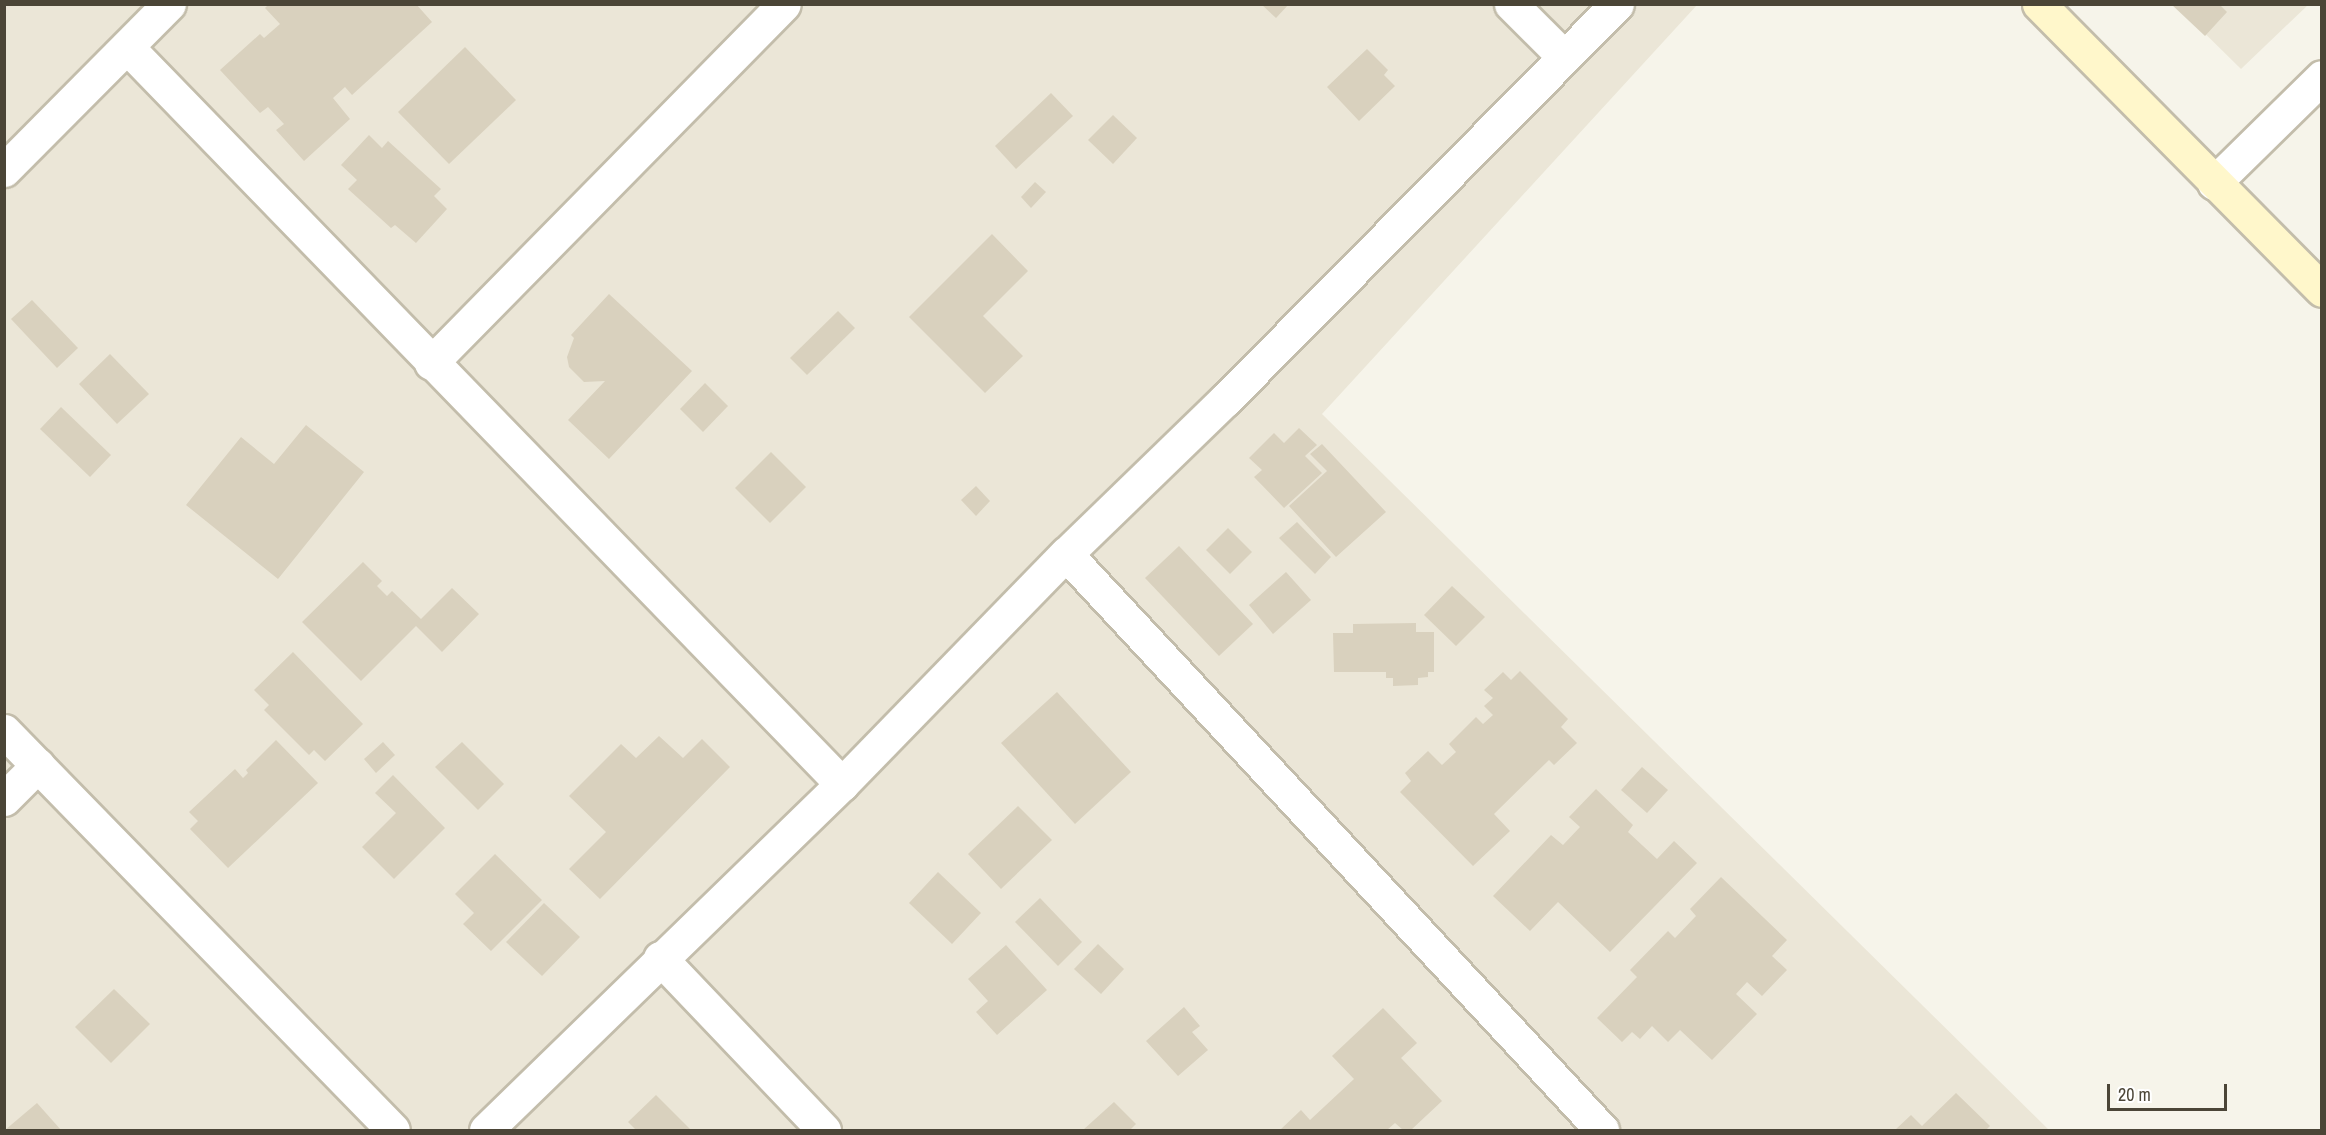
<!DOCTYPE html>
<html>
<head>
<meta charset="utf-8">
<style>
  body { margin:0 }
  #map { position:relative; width:2326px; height:1135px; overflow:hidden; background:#f6f4ea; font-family:"Archivo Narrow",sans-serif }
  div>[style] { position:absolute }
  .residential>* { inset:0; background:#ebe6d7 }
  .building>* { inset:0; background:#d9d1be }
  .roads { filter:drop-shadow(2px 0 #c3bdab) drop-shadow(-2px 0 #c3bdab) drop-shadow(0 2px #c3bdab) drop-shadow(0 -2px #c3bdab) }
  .street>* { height:33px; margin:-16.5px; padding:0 16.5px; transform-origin:16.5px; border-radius:16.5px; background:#fff }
  .secondary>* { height:33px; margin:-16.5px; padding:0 16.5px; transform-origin:16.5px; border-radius:16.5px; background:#fff7cb }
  span { translate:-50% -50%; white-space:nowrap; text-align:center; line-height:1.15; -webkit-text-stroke:6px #fff; paint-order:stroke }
  .frame { position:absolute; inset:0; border:6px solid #4b4537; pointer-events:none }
  .scale { position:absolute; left:2107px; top:1084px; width:120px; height:27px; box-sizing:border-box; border:3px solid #4b4537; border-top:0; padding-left:8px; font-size:18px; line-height:21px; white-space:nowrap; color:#4b4537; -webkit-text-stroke:4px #fff; paint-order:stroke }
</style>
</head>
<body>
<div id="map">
  <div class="residential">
    <i style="clip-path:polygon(5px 4px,1697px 5px,1322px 414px,2049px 1130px,5px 1130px)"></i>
    <i style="clip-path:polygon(2176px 5px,2308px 5px,2241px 69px)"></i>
  </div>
  <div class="building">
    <i style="clip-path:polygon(269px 4px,416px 4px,432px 22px,352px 95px,345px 87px,333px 98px,350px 119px,304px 161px,276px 130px,284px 124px,268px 107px,260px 113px,220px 70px,260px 34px,264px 38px,280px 24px,265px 8px)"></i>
    <i style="clip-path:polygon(1261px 4px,1289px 4px,1276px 18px)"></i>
    <i style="clip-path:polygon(2171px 4px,2219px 4px,2227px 12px,2205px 36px)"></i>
    <i style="clip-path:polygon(465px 47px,516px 100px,449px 164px,398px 112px)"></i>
    <i style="clip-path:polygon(1367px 49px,1388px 70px,1384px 75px,1395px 86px,1359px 121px,1327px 87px)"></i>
    <i style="clip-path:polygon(1051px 93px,1073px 116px,1016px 169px,995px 146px)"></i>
    <i style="clip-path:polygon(1113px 115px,1137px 138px,1113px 164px,1088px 140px)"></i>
    <i style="clip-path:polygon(369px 135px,382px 148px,388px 141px,441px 189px,434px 196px,447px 209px,416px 243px,395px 225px,391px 228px,348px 189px,357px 180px,341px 165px)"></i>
    <i style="clip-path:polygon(1035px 182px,1046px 192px,1031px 208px,1021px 197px)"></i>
    <i style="clip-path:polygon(992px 234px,1028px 271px,983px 316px,1023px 356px,985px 393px,909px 317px)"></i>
    <i style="clip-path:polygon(609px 294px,692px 371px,609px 459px,568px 420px,605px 381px,584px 382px,569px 367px,567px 357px,574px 338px,571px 335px)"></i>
    <i style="clip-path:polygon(32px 300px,78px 348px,57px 368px,11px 319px)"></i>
    <i style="clip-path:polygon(838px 311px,855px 328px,807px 375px,790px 358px)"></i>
    <i style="clip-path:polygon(110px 354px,149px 394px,117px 424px,79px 384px)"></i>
    <i style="clip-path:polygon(705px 383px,728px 406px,703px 432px,680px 409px)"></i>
    <i style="clip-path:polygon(61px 407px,111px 455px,90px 477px,40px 429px)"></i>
    <i style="clip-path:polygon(306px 425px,364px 472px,278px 579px,186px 505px,241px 437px,274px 464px)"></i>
    <i style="clip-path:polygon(1299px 428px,1317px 445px,1305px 456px,1322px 473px,1284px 508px,1254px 477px,1262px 470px,1249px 458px,1274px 433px,1284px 443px)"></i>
    <i style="clip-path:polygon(1322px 444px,1386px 512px,1336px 557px,1289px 506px,1327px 471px,1310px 454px)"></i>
    <i style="clip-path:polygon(771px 452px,806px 487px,770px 523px,735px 488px)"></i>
    <i style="clip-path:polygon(976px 486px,990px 501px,976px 516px,961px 500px)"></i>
    <i style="clip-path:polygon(1297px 522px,1331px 557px,1315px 574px,1279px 538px)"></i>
    <i style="clip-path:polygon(1228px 528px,1252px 552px,1230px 574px,1206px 550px)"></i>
    <i style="clip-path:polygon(1179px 546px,1253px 624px,1219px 656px,1145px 578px)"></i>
    <i style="clip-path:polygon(363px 562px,382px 581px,377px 586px,387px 596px,392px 591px,421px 619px,452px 588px,479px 614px,442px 652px,416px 626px,361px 681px,302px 622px)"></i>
    <i style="clip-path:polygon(1286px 572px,1311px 600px,1273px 634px,1249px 605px)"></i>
    <i style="clip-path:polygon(1452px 586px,1485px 617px,1456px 646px,1424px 615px)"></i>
    <i style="clip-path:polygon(1416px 623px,1416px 632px,1434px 632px,1434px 672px,1428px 672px,1428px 677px,1418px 678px,1418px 685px,1393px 686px,1393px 678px,1386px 678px,1386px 672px,1334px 672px,1333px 633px,1353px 633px,1353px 624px)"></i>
    <i style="clip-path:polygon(293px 652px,363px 724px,325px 761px,314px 750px,309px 755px,264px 710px,269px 705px,254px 690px)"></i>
    <i style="clip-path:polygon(1520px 671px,1568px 719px,1561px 727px,1577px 743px,1554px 765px,1549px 760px,1494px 814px,1510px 831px,1473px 866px,1400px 792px,1411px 781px,1405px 773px,1428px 751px,1442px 765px,1456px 752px,1449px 744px,1476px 717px,1483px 724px,1493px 715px,1484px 706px,1493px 698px,1484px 690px,1503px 672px,1511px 680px)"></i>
    <i style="clip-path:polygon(1057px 692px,1131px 772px,1075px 824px,1001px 743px)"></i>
    <i style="clip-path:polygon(659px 736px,683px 758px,702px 739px,730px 767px,600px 899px,569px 869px,606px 832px,569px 796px,621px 744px,636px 758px)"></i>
    <i style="clip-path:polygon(276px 740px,318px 783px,228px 868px,190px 829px,198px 821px,189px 812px,235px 769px,243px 778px,248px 773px,246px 770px)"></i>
    <i style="clip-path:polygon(383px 742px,395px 755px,376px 773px,364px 759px)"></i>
    <i style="clip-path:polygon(462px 742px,504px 784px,478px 810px,435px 767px)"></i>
    <i style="clip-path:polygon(1642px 767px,1668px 790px,1647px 813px,1621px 790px)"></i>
    <i style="clip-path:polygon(393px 775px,445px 828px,394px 879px,362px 847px,396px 813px,375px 793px)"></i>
    <i style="clip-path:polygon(1596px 789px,1633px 825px,1628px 832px,1657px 859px,1674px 841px,1697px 863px,1610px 952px,1558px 902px,1530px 931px,1493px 896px,1551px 835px,1563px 845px,1580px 827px,1569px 817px)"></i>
    <i style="clip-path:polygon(1018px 806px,1052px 840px,1001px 889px,968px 854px)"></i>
    <i style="clip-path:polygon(495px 854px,542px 900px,491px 951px,463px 924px,474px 913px,455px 894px)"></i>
    <i style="clip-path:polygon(938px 872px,981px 913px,952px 944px,909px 903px)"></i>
    <i style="clip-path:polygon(1721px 877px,1787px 940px,1772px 956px,1787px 970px,1762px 996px,1747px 982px,1736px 994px,1757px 1014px,1712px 1060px,1680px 1030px,1668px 1042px,1652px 1026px,1640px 1039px,1632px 1032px,1622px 1042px,1597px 1018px,1637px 977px,1630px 970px,1668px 931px,1675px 938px,1696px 916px,1690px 909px)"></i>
    <i style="clip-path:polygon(1040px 898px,1082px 942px,1058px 966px,1015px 922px)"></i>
    <i style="clip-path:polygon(544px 903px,580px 937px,542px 976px,506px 942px)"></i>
    <i style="clip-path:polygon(1098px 944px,1124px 969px,1101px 994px,1074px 969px)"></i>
    <i style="clip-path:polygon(1006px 945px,1047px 990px,997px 1035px,976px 1012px,988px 1001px,968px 979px)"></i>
    <i style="clip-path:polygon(114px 989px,150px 1024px,111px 1063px,75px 1027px)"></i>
    <i style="clip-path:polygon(1184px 1007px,1200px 1026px,1192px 1032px,1208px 1050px,1178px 1076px,1146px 1041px)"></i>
    <i style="clip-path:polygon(1383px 1008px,1417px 1043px,1401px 1058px,1442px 1101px,1411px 1130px,1403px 1130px,1395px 1123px,1387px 1130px,1280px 1130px,1301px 1110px,1310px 1120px,1354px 1079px,1332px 1056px)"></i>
    <i style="clip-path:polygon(1956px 1093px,1990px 1126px,1986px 1130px,1895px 1130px,1911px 1115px,1922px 1126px)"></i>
    <i style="clip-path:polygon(656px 1095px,691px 1130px,636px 1130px,628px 1122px)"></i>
    <i style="clip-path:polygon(1114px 1102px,1136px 1124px,1130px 1130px,1083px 1130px)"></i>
    <i style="clip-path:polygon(37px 1103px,61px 1130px,5px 1130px)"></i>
  </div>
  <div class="roads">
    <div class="street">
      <i style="left:1511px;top:4px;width:75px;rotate:45deg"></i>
      <i style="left:127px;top:47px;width:1027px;rotate:45.87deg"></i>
      <i style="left:4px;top:170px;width:234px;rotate:-45.2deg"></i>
      <i style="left:2214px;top:183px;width:151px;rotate:-44.5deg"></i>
      <i style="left:431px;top:363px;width:503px;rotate:-45.48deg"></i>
      <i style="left:1066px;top:554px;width:787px;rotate:47.06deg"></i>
      <i style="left:4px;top:731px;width:557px;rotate:45.73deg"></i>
      <i style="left:4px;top:799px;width:48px;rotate:-45deg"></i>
      <i style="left:660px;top:958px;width:238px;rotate:46.4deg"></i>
      <i style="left:486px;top:1130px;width:496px;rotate:-44.2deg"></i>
      <i style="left:842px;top:784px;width:321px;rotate:-45.8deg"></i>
      <i style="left:1066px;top:554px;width:221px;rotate:-44.1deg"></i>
      <i style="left:1225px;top:400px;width:557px;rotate:-45.29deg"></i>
    </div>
    <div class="secondary">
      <i style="left:2039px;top:4px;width:402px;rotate:45.3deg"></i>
    </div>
  </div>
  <div class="frame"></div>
  <div class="scale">20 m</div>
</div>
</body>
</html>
